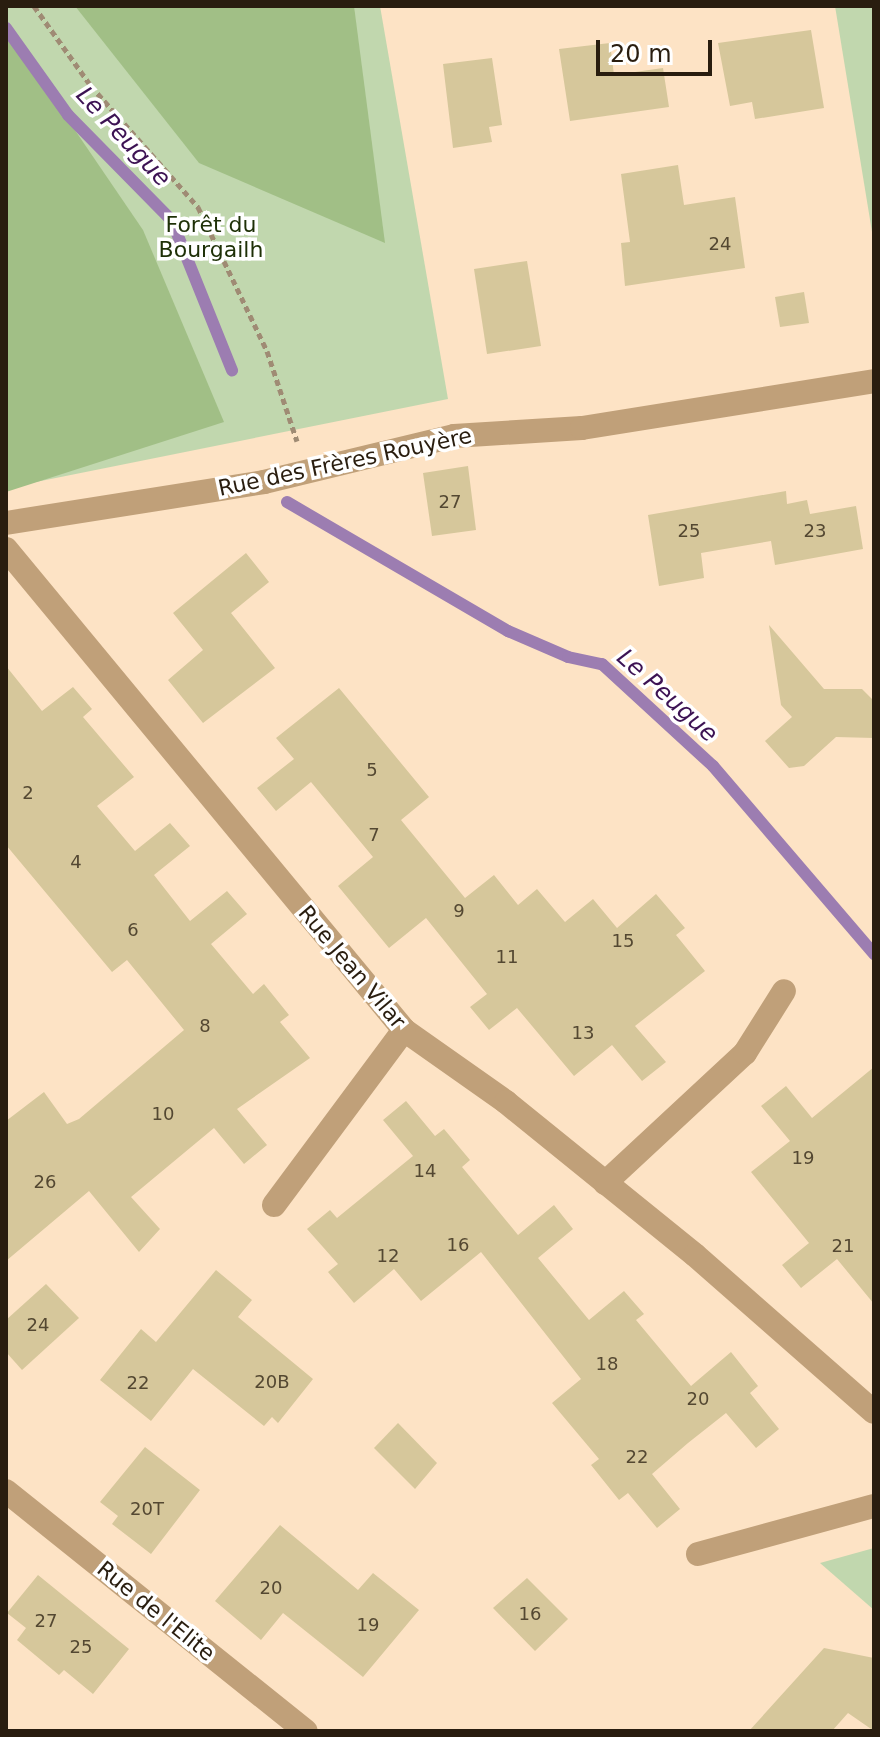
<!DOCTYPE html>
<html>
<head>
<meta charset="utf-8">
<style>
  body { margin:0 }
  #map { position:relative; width:880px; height:1737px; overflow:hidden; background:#fde3c5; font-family:"DejaVu Sans",sans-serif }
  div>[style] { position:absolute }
  .green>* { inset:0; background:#c1d7ae }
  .forest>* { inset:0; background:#a1bf86 }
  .stream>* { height:12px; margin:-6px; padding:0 6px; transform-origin:6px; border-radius:6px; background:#9c7db1 }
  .building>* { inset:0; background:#d6c79b }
  .path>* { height:5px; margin-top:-2.5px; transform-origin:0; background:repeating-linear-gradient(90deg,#9f8b74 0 6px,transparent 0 10px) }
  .minor>* { height:24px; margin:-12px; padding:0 12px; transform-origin:12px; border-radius:12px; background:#c0a079 }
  span { translate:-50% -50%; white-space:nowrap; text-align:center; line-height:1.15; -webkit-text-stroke:7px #fff; paint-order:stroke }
  .number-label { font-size:18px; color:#544832 }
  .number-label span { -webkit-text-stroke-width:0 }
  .park-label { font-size:22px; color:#1e3007 }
  .street-label { font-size:22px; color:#291d0f }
  .water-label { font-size:24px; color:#3c1253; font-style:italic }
  .frame { position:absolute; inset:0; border:8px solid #291d0f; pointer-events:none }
  .scale { position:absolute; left:596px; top:40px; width:116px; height:36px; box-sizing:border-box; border:4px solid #291d0f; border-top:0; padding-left:10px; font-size:24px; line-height:28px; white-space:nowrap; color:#291d0f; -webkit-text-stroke:6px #fff; paint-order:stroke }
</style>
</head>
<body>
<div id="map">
  <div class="green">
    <i style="clip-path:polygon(6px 6px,380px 6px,448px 399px,6px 488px)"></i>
    <i style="clip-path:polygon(835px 6px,874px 6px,874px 244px)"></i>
    <i style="clip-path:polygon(874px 1548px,874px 1610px,820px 1563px)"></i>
  </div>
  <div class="forest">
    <i style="clip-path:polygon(75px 6px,354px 6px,385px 243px,199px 163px)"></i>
    <i style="clip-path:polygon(6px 29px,143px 230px,224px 422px,6px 492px)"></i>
  </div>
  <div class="stream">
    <i style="left:6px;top:28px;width:107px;rotate:54.5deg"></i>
    <i style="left:68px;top:115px;width:148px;rotate:45.5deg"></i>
    <i style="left:172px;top:221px;width:161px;rotate:68.1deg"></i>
    <i style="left:287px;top:502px;width:256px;rotate:30.3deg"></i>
    <i style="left:508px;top:631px;width:65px;rotate:23.4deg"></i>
    <i style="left:568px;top:657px;width:35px;rotate:12deg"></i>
    <i style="left:602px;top:664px;width:151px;rotate:42.6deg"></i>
    <i style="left:713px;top:766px;width:248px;rotate:49.4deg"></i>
  </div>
  <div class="building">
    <i style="clip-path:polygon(811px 30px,824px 108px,755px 119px,752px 102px,730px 106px,718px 43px)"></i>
    <i style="clip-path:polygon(610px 43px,614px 75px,663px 68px,669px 107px,570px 121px,559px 49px)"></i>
    <i style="clip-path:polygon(492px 58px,502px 125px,489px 127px,492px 142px,453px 148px,443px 64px)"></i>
    <i style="clip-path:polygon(678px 165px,684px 205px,735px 197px,745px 268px,625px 286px,621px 243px,630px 242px,621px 174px)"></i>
    <i style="clip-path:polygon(527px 261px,541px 346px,487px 354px,474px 269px)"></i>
    <i style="clip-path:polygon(804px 292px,809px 323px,780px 327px,775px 297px)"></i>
    <i style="clip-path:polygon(468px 466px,476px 530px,432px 536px,423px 473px)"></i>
    <i style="clip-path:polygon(786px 491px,787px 504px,807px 500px,810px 514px,856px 506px,863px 549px,775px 565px,771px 541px,701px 553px,704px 578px,659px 586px,648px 515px)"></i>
    <i style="clip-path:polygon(246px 553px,269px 582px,231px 613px,275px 668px,203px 723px,168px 680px,203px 650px,173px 613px)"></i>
    <i style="clip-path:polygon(769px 625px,824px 689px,862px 689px,874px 701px,874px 738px,836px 737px,804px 766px,789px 768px,765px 741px,792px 717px,781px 705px)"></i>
    <i style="clip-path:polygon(6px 666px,42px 711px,73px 687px,92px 709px,83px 717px,134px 777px,97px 806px,135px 851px,170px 823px,190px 846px,154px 875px,190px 921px,227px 891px,247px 914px,211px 944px,253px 994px,264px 984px,289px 1015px,280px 1022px,310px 1058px,237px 1109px,267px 1145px,244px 1164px,214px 1128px,131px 1197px,160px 1229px,139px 1252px,89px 1191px,6px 1261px,6px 1121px,44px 1092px,67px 1124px,79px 1119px,184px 1030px,127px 960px,112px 972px,6px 845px)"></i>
    <i style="clip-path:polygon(339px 688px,429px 797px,401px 820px,465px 898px,494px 875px,518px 905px,537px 889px,565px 922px,593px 899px,617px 928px,656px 894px,685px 928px,676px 935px,705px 971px,635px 1026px,666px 1062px,642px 1081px,612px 1045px,574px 1076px,517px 1008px,489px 1030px,470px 1007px,487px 994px,426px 918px,389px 948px,338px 886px,373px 857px,311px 782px,276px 811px,257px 788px,294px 759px,276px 738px)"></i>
    <i style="clip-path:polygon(874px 1067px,874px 1304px,837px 1259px,801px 1288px,782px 1265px,809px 1243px,751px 1172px,790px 1141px,761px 1106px,786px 1086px,812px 1118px)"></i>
    <i style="clip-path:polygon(406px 1101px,435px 1136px,444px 1129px,470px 1160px,462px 1167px,518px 1235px,554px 1205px,573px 1229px,538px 1258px,589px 1320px,624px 1291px,644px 1314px,636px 1320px,691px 1386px,731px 1352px,758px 1386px,750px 1393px,779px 1429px,756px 1448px,726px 1413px,688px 1443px,652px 1474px,680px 1509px,657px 1528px,628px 1493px,619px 1500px,591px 1465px,599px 1459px,552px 1403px,581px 1379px,481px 1252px,421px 1301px,394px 1269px,354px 1303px,328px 1272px,338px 1264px,307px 1229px,330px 1210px,337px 1218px,413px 1156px,383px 1120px)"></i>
    <i style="clip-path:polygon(216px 1270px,252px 1300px,238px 1317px,313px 1379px,278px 1423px,272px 1417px,264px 1426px,193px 1369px,151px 1421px,100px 1380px,141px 1329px,156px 1342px)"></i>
    <i style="clip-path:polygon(46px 1284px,79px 1318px,22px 1370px,6px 1352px,6px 1320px)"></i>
    <i style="clip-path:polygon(398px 1423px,437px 1463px,415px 1489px,374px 1448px)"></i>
    <i style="clip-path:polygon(145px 1447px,200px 1490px,151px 1554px,112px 1524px,118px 1516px,100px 1502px)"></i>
    <i style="clip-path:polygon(280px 1525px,358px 1590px,373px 1573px,419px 1610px,363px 1677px,283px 1613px,261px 1640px,215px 1601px)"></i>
    <i style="clip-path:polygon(38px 1575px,129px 1649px,93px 1694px,64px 1670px,59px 1675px,17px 1640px,26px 1628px,7px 1613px)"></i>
    <i style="clip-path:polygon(527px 1578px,568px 1619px,535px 1651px,493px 1608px)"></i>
    <i style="clip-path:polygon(824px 1648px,874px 1658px,874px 1731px,848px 1713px,832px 1731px,749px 1731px)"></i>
  </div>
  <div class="path">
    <i style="left:34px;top:6px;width:98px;rotate:54.5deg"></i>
    <i style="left:91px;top:86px;width:162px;rotate:48.5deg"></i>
    <i style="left:198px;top:207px;width:160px;rotate:64.4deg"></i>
    <i style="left:267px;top:351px;width:95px;rotate:71.6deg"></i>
  </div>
  <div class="minor">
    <i style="left:6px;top:523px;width:261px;rotate:-9deg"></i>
    <i style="left:264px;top:482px;width:195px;rotate:-13.6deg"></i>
    <i style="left:454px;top:436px;width:128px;rotate:-3.6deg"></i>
    <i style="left:582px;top:428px;width:296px;rotate:-9.1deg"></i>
    <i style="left:6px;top:549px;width:624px;rotate:50.39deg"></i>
    <i style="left:404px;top:1030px;width:125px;rotate:35.2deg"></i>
    <i style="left:506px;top:1102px;width:243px;rotate:39deg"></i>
    <i style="left:695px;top:1255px;width:238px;rotate:41.3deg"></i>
    <i style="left:605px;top:1183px;width:191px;rotate:-42.9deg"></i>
    <i style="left:745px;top:1053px;width:73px;rotate:-57.8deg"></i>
    <i style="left:274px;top:1205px;width:218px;rotate:-53.4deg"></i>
    <i style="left:6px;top:1491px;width:384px;rotate:38.7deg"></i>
    <i style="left:698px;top:1554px;width:182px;rotate:-15.3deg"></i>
  </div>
  <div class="number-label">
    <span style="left:720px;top:244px">24</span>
    <span style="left:450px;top:502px">27</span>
    <span style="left:689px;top:531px">25</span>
    <span style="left:815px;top:531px">23</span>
    <span style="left:372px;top:770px">5</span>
    <span style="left:28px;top:793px">2</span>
    <span style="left:374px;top:835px">7</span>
    <span style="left:76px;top:862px">4</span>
    <span style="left:459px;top:911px">9</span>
    <span style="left:133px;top:930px">6</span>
    <span style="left:623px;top:941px">15</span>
    <span style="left:507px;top:957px">11</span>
    <span style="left:205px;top:1026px">8</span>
    <span style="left:583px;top:1033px">13</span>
    <span style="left:163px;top:1114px">10</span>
    <span style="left:803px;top:1158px">19</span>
    <span style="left:425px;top:1171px">14</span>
    <span style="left:45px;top:1182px">26</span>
    <span style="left:458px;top:1245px">16</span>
    <span style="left:843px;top:1246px">21</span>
    <span style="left:388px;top:1256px">12</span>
    <span style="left:38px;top:1325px">24</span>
    <span style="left:607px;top:1364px">18</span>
    <span style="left:272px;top:1382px">20B</span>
    <span style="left:138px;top:1383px">22</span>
    <span style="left:698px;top:1399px">20</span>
    <span style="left:637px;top:1457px">22</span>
    <span style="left:147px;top:1509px">20T</span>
    <span style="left:271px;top:1588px">20</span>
    <span style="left:530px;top:1614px">16</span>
    <span style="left:46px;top:1621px">27</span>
    <span style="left:368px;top:1625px">19</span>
    <span style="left:81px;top:1647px">25</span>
  </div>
  <div class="park-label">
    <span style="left:211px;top:237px">Forêt du<br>Bourgailh</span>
  </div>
  <div class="street-label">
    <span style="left:345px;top:462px;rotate:-12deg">Rue des Frères Rouyère</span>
    <span style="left:352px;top:967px;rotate:50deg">Rue Jean Vilar</span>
    <span style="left:156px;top:1611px;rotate:39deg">Rue de l'Elite</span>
  </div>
  <div class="water-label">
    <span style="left:123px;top:137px;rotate:47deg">Le Peugue</span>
    <span style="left:667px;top:696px;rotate:42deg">Le Peugue</span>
  </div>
  <div class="frame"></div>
  <div class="scale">20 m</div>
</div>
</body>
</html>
